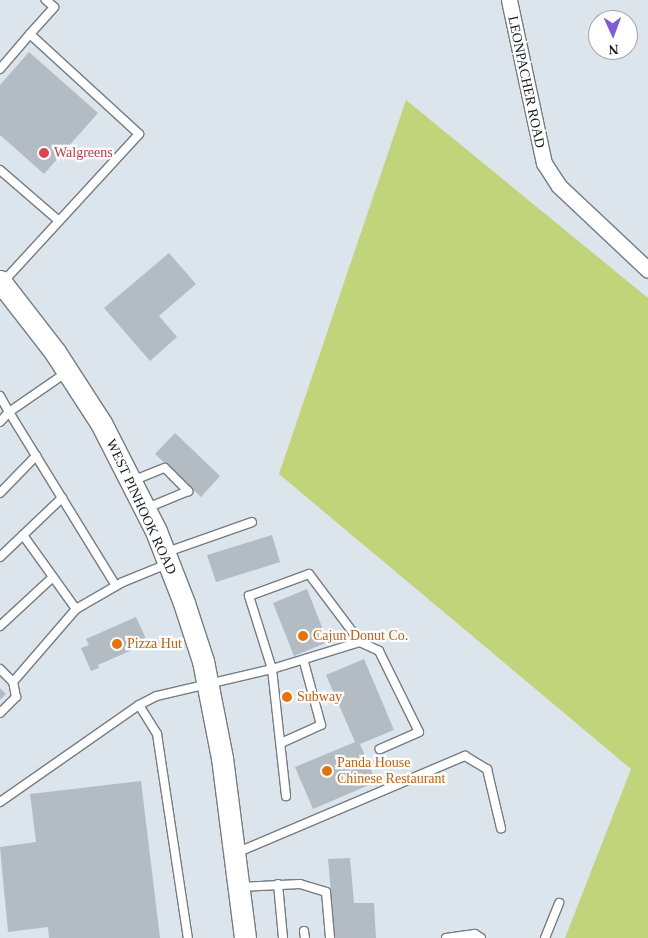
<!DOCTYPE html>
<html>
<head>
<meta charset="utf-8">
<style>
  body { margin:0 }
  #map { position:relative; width:648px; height:938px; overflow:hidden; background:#dce5ec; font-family:Georgia,serif }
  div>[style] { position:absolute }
  .green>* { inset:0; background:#c2d479 }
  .building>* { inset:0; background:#b3bbc3 }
  .roads { filter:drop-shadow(1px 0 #757d83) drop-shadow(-1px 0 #757d83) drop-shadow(0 1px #757d83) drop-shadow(0 -1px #757d83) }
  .service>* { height:8px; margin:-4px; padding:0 4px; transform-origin:4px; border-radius:4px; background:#fff }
  .minor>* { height:15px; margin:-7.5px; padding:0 7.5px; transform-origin:7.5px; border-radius:7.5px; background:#fff }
  .secondary>* { height:21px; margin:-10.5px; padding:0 10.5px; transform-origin:10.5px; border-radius:10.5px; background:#fff }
  .dots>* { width:14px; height:14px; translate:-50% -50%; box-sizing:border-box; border:2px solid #fff; border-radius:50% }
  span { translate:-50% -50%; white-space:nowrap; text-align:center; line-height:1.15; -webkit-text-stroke:4.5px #fff; paint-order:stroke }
  .street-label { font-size:14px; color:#191c1f }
  .health-label { font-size:14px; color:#be3a42 }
  .left { translate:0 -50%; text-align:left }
  .food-label { font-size:14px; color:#c56008 }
  .north { position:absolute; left:588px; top:10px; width:50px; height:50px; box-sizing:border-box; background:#fff; border:1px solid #a3a4a5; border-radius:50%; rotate:178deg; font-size:14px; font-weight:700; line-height:20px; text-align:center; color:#191c1f }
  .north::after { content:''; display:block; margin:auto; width:18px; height:22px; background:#815cd6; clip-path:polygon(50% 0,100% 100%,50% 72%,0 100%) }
</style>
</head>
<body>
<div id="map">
  <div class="green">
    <i style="clip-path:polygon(406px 100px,648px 298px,648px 938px,565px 938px,631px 769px,279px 474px)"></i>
  </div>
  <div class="building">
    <i style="clip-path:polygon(29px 52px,98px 113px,44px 174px,0 135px,0 85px)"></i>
    <i style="clip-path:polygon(169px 253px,196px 284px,159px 316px,177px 337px,150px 361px,104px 308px)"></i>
    <i style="clip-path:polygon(175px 433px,220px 476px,201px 497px,155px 454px)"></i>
    <i style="clip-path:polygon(272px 535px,280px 562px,216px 582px,207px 555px)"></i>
    <i style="clip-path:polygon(307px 589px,328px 642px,294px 656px,273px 603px)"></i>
    <i style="clip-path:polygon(136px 617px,148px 643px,98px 665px,99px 668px,91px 671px,81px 648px,89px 645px,86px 639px)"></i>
    <i style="clip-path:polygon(364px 659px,394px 730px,360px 744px,376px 782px,313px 809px,295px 767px,355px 742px,326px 675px)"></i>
    <i style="clip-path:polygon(0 688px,6px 694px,0 700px)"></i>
    <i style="clip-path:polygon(141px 781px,160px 938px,49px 938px,48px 927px,8px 932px,0 847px,36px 842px,30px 794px)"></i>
    <i style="clip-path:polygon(350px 858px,354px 903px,374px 903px,376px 938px,335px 938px,328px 859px)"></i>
  </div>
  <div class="roads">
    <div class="service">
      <i style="left:0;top:69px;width:46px;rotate:-49.4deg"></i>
      <i style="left:0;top:170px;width:78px;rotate:40.8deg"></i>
      <i style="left:3px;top:282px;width:201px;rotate:-47.4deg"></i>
      <i style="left:139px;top:134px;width:148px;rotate:-137.5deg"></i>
      <i style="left:30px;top:34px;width:36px;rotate:-48deg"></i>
      <i style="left:54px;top:7px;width:11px;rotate:-139deg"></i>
      <i style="left:67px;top:372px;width:70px;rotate:145.4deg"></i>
      <i style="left:9px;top:412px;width:204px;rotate:58.4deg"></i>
      <i style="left:0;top:396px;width:18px;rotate:61deg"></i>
      <i style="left:9px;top:412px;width:13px;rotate:132deg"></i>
      <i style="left:132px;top:481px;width:35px;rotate:-22deg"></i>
      <i style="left:165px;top:468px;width:33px;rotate:45deg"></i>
      <i style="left:188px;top:491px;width:44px;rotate:157.5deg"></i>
      <i style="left:0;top:493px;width:52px;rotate:-45.8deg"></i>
      <i style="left:23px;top:535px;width:91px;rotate:54.4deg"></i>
      <i style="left:167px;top:552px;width:90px;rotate:-19.4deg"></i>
      <i style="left:0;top:557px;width:86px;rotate:-43.6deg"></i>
      <i style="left:309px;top:574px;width:85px;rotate:53.1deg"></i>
      <i style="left:360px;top:642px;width:92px;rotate:162.9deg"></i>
      <i style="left:272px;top:669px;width:77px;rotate:-107.5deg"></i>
      <i style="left:249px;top:596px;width:64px;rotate:-20.1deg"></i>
      <i style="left:0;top:626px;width:72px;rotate:-42.8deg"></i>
      <i style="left:360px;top:642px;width:21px;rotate:25deg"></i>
      <i style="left:379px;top:651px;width:90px;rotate:63.7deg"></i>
      <i style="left:419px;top:732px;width:43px;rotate:156.4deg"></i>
      <i style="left:0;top:669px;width:18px;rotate:45deg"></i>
      <i style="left:13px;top:682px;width:96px;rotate:-49.2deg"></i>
      <i style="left:76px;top:609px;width:54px;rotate:-29.9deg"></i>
      <i style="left:123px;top:582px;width:48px;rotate:-22.2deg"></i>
      <i style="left:139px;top:705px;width:34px;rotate:58deg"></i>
      <i style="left:157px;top:734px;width:206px;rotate:81.4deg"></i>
      <i style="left:0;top:713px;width:23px;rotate:-45deg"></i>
      <i style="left:16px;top:697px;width:15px;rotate:-101deg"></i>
      <i style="left:281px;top:743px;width:44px;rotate:-24.2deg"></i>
      <i style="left:321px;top:725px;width:65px;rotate:-105.1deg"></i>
      <i style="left:0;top:802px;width:169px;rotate:-34.9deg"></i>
      <i style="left:139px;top:705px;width:20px;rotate:-27deg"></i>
      <i style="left:157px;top:696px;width:118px;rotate:-13.2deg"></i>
      <i style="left:272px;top:669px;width:128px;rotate:83.7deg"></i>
      <i style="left:236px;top:853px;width:249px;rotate:-23deg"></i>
      <i style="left:465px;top:756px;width:26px;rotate:31deg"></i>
      <i style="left:487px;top:769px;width:61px;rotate:76.7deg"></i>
      <i style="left:278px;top:884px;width:54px;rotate:84.7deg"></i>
      <i style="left:240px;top:887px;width:60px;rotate:-2.9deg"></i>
      <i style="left:300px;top:884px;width:27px;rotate:17deg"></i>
      <i style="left:326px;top:892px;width:46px;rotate:85deg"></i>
      <i style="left:304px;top:931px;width:7px;rotate:82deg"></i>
      <i style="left:446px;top:938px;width:29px;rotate:-8deg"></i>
      <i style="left:475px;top:934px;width:7px;rotate:34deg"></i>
      <i style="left:545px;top:938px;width:38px;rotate:-68deg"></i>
    </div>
    <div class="minor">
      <i style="left:509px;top:0;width:167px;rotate:77.9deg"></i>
      <i style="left:544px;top:163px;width:27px;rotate:57deg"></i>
      <i style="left:559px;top:186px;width:122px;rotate:43.3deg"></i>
    </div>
    <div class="secondary">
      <i style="left:0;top:281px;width:90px;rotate:52.2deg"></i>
      <i style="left:55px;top:352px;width:85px;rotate:57.1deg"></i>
      <i style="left:101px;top:423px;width:121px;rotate:63deg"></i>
      <i style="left:156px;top:531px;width:77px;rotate:68.7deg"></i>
      <i style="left:184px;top:603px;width:61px;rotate:71.9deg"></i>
      <i style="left:203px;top:661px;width:99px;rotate:78.9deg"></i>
      <i style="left:222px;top:758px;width:181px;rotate:82.7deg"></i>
    </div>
  </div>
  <div class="dots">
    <i style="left:44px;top:153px;background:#e0444e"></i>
    <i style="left:303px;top:636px;background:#e8710a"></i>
    <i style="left:117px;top:644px;background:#e8710a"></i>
    <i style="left:287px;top:697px;background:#e8710a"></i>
    <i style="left:327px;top:771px;background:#e8710a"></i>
  </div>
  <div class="street-label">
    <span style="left:526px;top:82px;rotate:78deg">LEONPACHER ROAD</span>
    <span style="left:141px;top:507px;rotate:65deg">WEST PINHOOK ROAD</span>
  </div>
  <div class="health-label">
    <span class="left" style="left:54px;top:153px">Walgreens</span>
  </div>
  <div class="food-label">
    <span class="left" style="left:313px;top:636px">Cajun Donut Co.</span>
    <span class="left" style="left:127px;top:644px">Pizza Hut</span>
    <span class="left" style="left:297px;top:697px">Subway</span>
    <span class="left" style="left:337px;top:771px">Panda House<br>Chinese Restaurant</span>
  </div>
  <div class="north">N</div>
</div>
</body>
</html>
